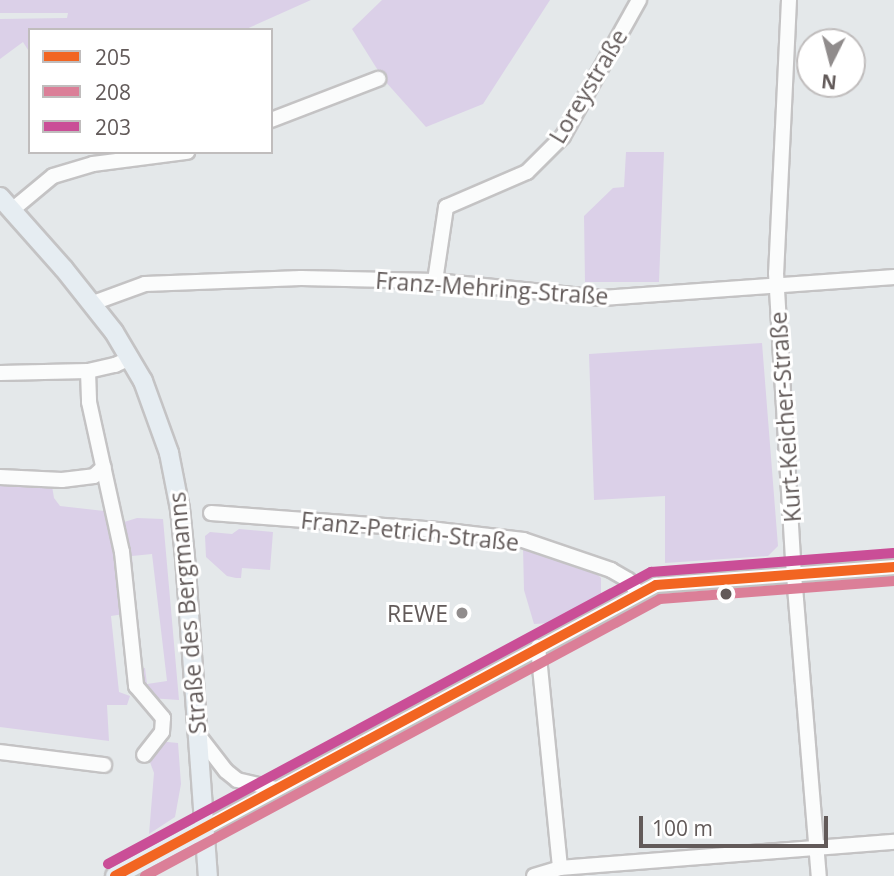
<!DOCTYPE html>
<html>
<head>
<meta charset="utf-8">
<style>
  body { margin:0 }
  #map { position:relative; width:894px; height:876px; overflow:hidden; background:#e4e8ea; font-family:"Open Sans",sans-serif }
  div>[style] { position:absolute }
  .green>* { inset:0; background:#dbd0e8 }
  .roads { filter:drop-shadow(2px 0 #c4c3c4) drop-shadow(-2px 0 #c4c3c4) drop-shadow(0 2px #c4c3c4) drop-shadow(0 -2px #c4c3c4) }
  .minor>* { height:14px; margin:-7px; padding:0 7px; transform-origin:7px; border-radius:7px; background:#fbfcfc }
  .major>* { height:18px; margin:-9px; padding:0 9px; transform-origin:9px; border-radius:9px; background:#e6edf2 }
  .bus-1>* { height:10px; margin:-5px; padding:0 5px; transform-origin:5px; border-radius:5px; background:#f26522 }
  .bus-2>* { height:10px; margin:-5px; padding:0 5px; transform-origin:5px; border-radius:5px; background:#db7f98 }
  .bus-3>* { height:10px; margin:-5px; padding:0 5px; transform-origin:5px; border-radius:5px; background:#ca4e97 }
  .dots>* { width:19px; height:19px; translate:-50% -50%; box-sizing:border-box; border:4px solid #fff; border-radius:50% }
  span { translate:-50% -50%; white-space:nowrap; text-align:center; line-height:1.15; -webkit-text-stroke:6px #fff; paint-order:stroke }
  .street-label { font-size:23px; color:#625a59 }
  .poi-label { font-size:23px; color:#625a59 }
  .right { translate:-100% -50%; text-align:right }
  .legend { position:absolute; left:28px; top:28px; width:245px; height:126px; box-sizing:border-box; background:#fff; border:2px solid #c0bdbd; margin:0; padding:9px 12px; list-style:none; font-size:21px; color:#625a59 }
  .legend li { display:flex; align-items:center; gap:14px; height:35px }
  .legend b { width:35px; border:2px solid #c0bdbd }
  .north { position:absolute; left:796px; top:28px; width:70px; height:70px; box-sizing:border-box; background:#fff; border:2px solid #c0bdbd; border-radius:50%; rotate:186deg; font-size:19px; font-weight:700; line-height:28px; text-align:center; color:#625a59 }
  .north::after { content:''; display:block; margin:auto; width:24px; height:32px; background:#908c8c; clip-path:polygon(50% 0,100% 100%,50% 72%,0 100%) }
  .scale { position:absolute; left:639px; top:816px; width:189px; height:32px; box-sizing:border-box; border:4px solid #625a59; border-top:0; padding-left:9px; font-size:21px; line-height:24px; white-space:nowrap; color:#625a59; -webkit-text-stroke:5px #fff; paint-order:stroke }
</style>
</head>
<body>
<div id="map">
  <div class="green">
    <i style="clip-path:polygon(0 0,311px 0,244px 30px,30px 30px,30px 53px,23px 42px,0 59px,0 19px,67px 18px,68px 13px,0 13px)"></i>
    <i style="clip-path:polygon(382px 0,550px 0,483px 104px,426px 127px,384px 80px,352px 29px)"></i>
    <i style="clip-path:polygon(626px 152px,664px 152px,659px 282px,585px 282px,584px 216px,613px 188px,624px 187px)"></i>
    <i style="clip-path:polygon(762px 343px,778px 546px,768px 556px,665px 563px,665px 496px,594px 500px,589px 354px)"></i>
    <i style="clip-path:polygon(0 476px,51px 480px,54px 498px,60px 506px,113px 512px,124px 614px,111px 616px,119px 692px,130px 696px,127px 705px,107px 705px,109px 741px,0 727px)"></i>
    <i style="clip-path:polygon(137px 518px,163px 519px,179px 700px,149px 698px,135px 669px,145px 668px,147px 684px,167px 681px,152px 554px,132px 556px,133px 572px,128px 573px,121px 523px)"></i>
    <i style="clip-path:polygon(239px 529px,273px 532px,270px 570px,242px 568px,241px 578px,236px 578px,227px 576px,206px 557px,205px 536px,210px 532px,232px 534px)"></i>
    <i style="clip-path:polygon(523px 547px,594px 571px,601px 578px,601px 594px,551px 623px,534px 624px,524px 590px)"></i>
    <i style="clip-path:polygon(157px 741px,178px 743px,181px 784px,175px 817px,149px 834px,154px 773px,148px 757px)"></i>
  </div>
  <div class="roads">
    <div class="minor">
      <i style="left:789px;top:0;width:273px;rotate:92.7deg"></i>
      <i style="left:776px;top:273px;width:303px;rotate:86.6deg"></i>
      <i style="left:794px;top:575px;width:302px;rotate:85.3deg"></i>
      <i style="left:271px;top:120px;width:115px;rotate:-21deg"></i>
      <i style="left:12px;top:210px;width:53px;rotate:-39.7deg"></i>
      <i style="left:53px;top:176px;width:42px;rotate:-16.7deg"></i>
      <i style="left:93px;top:164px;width:95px;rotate:-7.3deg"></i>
      <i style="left:435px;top:281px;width:75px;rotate:-81.5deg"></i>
      <i style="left:446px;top:207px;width:88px;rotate:-23.4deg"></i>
      <i style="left:527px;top:172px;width:51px;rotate:-45deg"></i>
      <i style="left:563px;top:136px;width:156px;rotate:-60.8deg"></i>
      <i style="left:93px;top:303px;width:55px;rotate:-20.1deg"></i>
      <i style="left:145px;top:284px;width:156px;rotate:-2.2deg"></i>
      <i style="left:301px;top:278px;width:134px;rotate:1.3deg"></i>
      <i style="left:435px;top:281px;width:168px;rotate:5.8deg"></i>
      <i style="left:602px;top:298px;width:293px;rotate:-4.1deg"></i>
      <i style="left:88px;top:371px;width:31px;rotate:88deg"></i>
      <i style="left:89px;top:402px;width:154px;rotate:77.6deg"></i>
      <i style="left:122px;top:552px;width:135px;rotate:84deg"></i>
      <i style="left:136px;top:686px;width:42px;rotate:49.8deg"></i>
      <i style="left:163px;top:718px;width:14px;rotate:94deg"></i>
      <i style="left:162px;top:732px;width:29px;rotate:128deg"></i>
      <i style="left:0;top:373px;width:88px;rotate:-1.3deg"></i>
      <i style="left:88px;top:371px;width:28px;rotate:-13deg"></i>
      <i style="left:115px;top:365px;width:17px;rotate:-25deg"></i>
      <i style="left:0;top:477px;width:62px;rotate:2.8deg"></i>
      <i style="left:62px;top:480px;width:32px;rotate:-7deg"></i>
      <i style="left:94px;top:476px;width:13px;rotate:-42deg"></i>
      <i style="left:211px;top:513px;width:228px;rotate:4.3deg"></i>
      <i style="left:438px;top:530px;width:86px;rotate:6.7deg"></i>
      <i style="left:523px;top:540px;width:93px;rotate:18.8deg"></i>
      <i style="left:611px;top:570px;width:20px;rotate:30deg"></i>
      <i style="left:628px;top:580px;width:16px;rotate:52deg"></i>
      <i style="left:538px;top:647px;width:222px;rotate:84.3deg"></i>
      <i style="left:199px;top:736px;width:44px;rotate:52.4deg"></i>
      <i style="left:226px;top:771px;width:14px;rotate:39deg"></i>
      <i style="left:237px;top:780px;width:40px;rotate:13deg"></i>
      <i style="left:0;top:752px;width:105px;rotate:7.1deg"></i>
      <i style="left:203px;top:829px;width:515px;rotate:-28.31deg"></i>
      <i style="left:656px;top:585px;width:239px;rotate:-4.3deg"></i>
      <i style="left:534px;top:876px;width:27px;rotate:-17deg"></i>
      <i style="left:560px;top:868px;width:335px;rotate:-4.5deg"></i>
    </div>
    <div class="major">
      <i style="left:0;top:197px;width:96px;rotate:48.4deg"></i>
      <i style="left:64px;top:269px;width:80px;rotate:51.6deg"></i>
      <i style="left:114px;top:332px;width:57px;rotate:59.4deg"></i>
      <i style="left:143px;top:381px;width:77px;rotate:70.1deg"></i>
      <i style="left:169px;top:453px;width:57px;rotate:78.9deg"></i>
      <i style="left:180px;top:509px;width:48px;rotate:84.1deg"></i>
      <i style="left:185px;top:557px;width:320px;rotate:85.9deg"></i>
      <i style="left:115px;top:876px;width:100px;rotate:-28.1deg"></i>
    </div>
  </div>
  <div class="bus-1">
    <i style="left:115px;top:876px;width:614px;rotate:-28.28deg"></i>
    <i style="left:656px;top:585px;width:239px;rotate:-4.3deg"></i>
  </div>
  <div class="bus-2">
    <i style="left:145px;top:876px;width:585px;rotate:-28.27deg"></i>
    <i style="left:660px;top:599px;width:235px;rotate:-4.4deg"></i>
  </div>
  <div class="bus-3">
    <i style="left:108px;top:864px;width:617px;rotate:-28.27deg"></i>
    <i style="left:651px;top:572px;width:243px;rotate:-4.5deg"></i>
  </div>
  <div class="dots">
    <i style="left:726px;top:594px;background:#625a59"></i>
    <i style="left:462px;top:613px;background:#908c8c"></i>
  </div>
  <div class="street-label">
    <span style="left:588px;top:86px;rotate:-59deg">Loreystraße</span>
    <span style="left:492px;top:288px;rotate:4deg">Franz-Mehring-Straße</span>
    <span style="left:785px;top:417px;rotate:-94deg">Kurt-Keicher-Straße</span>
    <span style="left:410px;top:531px;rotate:6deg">Franz-Petrich-Straße</span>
    <span style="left:187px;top:613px;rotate:-95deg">Straße des Bergmanns</span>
  </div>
  <div class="poi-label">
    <span class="right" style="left:448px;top:613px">REWE</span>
  </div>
  <ul class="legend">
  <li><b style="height:9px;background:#f26522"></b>205</li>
  <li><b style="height:9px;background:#db7f98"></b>208</li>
  <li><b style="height:9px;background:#ca4e97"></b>203</li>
  </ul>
  <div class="north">N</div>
  <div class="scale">100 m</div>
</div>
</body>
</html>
